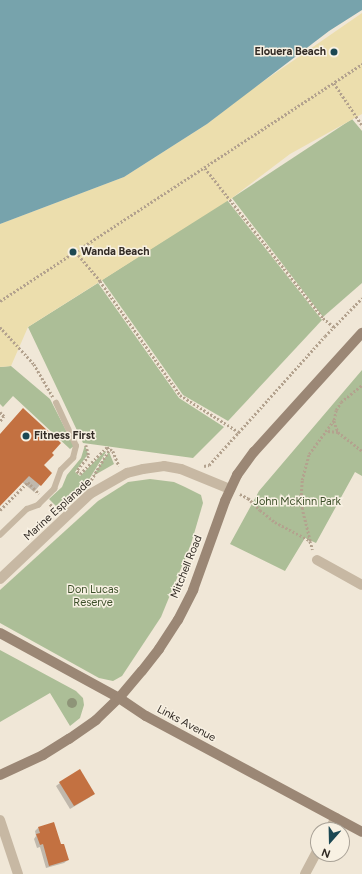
<!DOCTYPE html>
<html>
<head>
<meta charset="utf-8">
<style>
  body { margin:0 }
  #map { position:relative; width:362px; height:874px; overflow:hidden; background:#f0e7d7; font-family:Figtree,sans-serif }
  div>[style] { position:absolute }
  .green>* { inset:0; background:#acbe97 }
  .sand>* { inset:0; background:#ecdead }
  .water>* { inset:0; background:#77a3ac }
  .shadow>* { inset:0; background:#0003 }
  .building>* { inset:0; background:#c37141 }
  .path>* { height:2.5px; margin-top:-1.25px; transform-origin:0; background:repeating-linear-gradient(90deg,#b3a28e 0 2px,transparent 0 4px) }
  .lane>* { height:5.5px; margin:-2.75px; padding:0 2.75px; transform-origin:2.75px; border-radius:2.75px; background:#c7b8a3 }
  .street>* { height:10px; margin:-5px; padding:0 5px; transform-origin:5px; border-radius:5px; background:#c7b8a3 }
  .secondary>* { height:10px; margin:-5px; padding:0 5px; transform-origin:5px; border-radius:5px; background:#9b8775 }
  .trees>* { width:10px; height:10px; margin:-5px; border-radius:50%; background:#8e9478 }
  .dots>* { width:11px; height:11px; translate:-50% -50%; box-sizing:border-box; border:2px solid #f8f1e3; border-radius:50% }
  span { translate:-50% -50%; white-space:nowrap; text-align:center; line-height:1.15; -webkit-text-stroke:3px #f8f1e3; paint-order:stroke }
  .poi-label { font-size:11px; color:#322b25; font-weight:700 }
  .right { translate:-100% -50%; text-align:right }
  .left { translate:0 -50%; text-align:left }
  .park-label { font-size:11px; color:#3d502a }
  .street-label { font-size:11px; color:#322b25 }
  .north { position:absolute; left:310px; top:822px; width:40px; height:40px; box-sizing:border-box; background:#f8f1e3; border:1px solid #a9a297; border-radius:50%; rotate:200deg; font-size:11px; font-weight:700; line-height:16px; text-align:center; color:#322b25 }
  .north::after { content:''; display:block; margin:auto; width:14px; height:18px; background:#1c4853; clip-path:polygon(50% 0,100% 100%,50% 72%,0 100%) }
</style>
</head>
<body>
<div id="map">
  <div class="green">
    <i style="clip-path:polygon(352px 119px,362px 131px,362px 283px,323px 317px,232px 198px)"></i>
    <i style="clip-path:polygon(227px 200px,322px 320px,228px 421px,183px 395px,102px 280px)"></i>
    <i style="clip-path:polygon(98px 283px,179px 398px,224px 427px,193px 458px,83px 443px,28px 327px)"></i>
    <i style="clip-path:polygon(11px 366px,50px 399px,74px 446px,70px 449px,13px 396px,3px 407px,0 404px,0 367px)"></i>
    <i style="clip-path:polygon(362px 370px,362px 476px,355px 472px,316px 543px,305px 538px,285px 571px,230px 544px,259px 491px)"></i>
    <i style="clip-path:polygon(85px 445px,88px 454px,75px 472px,80px 476px,105px 451px,106px 452px,88px 481px,56px 506px,49px 499px,62px 487px,67px 475px,81px 458px)"></i>
    <i style="clip-path:polygon(109px 452px,114px 464px,93px 476px,108px 453px)"></i>
    <i style="clip-path:polygon(150px 479px,174px 482px,185px 487px,201px 495px,203px 503px,191px 544px,161px 617px,122px 676px,113px 681px,99px 678px,0 623px,0 590px,98px 501px,128px 482px)"></i>
    <i style="clip-path:polygon(0 650px,76px 691px,83px 698px,84px 705px,80px 718px,70px 726px,50px 693px,0 722px)"></i>
  </div>
  <div class="sand">
    <i style="clip-path:polygon(362px 13px,362px 114px,290px 154px,232px 198px,28px 327px,11px 366px,0 367px,0 224px,124px 177px,207px 124px,248px 92px)"></i>
  </div>
  <div class="water">
    <i style="clip-path:polygon(0 0,362px 0,362px 10px,329px 31px,207px 124px,124px 177px,0 224px)"></i>
  </div>
  <div class="shadow">
    <i style="clip-path:polygon(0 435px,50px 453px,43px 465px,50px 473px,34px 492px,22px 482px,0 505px)"></i>
    <i style="clip-path:polygon(60px 783px,90px 797px,70px 809px,56px 786px)"></i>
    <i style="clip-path:polygon(38px 828px,60px 846px,68px 860px,64px 863px,46px 868px,40px 847px,37px 848px,34px 839px,36px 836px,35px 831px)"></i>
  </div>
  <div class="building">
    <i style="clip-path:polygon(23px 408px,61px 443px,52px 453px,54px 455px,44px 465px,52px 473px,41px 486px,29px 476px,0 506px,0 434px)"></i>
    <i style="clip-path:polygon(80px 769px,95px 794px,74px 806px,59px 782px)"></i>
    <i style="clip-path:polygon(54px 822px,61px 844px,64px 844px,69px 860px,49px 866px,43px 844px,40px 845px,36px 834px,40px 833px,38px 827px)"></i>
  </div>
  <div class="path">
    <i style="left:334px;top:83px;width:50px;rotate:56.3deg"></i>
    <i style="left:205px;top:168px;width:191px;rotate:51.8deg"></i>
    <i style="left:323px;top:318px;width:14px;rotate:39deg"></i>
    <i style="left:76px;top:252px;width:38px;rotate:50deg"></i>
    <i style="left:100px;top:281px;width:139px;rotate:54.9deg"></i>
    <i style="left:180px;top:395px;width:70px;rotate:32.1deg"></i>
    <i style="left:0;top:301px;width:433px;rotate:-33.2deg"></i>
    <i style="left:0;top:327px;width:50px;rotate:47.4deg"></i>
    <i style="left:34px;top:364px;width:38px;rotate:60deg"></i>
    <i style="left:0;top:412px;width:6px;rotate:45deg"></i>
    <i style="left:4px;top:416px;width:7px;rotate:124deg"></i>
    <i style="left:334px;top:421px;width:12px;rotate:70deg"></i>
    <i style="left:328px;top:431px;width:10px;rotate:6deg"></i>
    <i style="left:338px;top:432px;width:31px;rotate:38deg"></i>
    <i style="left:86px;top:445px;width:11px;rotate:75deg"></i>
    <i style="left:89px;top:456px;width:19px;rotate:129deg"></i>
    <i style="left:77px;top:471px;width:4px;rotate:45deg"></i>
    <i style="left:80px;top:474px;width:38px;rotate:-45deg"></i>
    <i style="left:107px;top:447px;width:7px;rotate:34deg"></i>
    <i style="left:113px;top:451px;width:16px;rotate:68deg"></i>
    <i style="left:204px;top:466px;width:5px;rotate:-11deg"></i>
    <i style="left:209px;top:465px;width:173px;rotate:-48deg"></i>
    <i style="left:325px;top:336px;width:53px;rotate:-45.8deg"></i>
    <i style="left:91px;top:480px;width:37px;rotate:-59deg"></i>
    <i style="left:240px;top:494px;width:9px;rotate:27deg"></i>
    <i style="left:248px;top:498px;width:17px;rotate:45deg"></i>
    <i style="left:260px;top:510px;width:19px;rotate:39deg"></i>
    <i style="left:275px;top:522px;width:40px;rotate:28deg"></i>
    <i style="left:310px;top:541px;width:9px;rotate:72deg"></i>
    <i style="left:50px;top:504px;width:11px;rotate:45deg"></i>
    <i style="left:0;top:510px;width:40px;rotate:-45deg"></i>
    <i style="left:28px;top:482px;width:16px;rotate:47deg"></i>
    <i style="left:310px;top:541px;width:33px;rotate:-104deg"></i>
    <i style="left:302px;top:509px;width:14px;rotate:-94deg"></i>
    <i style="left:301px;top:495px;width:15px;rotate:-86deg"></i>
    <i style="left:302px;top:480px;width:27px;rotate:-75deg"></i>
    <i style="left:309px;top:454px;width:42px;rotate:-53.7deg"></i>
    <i style="left:334px;top:420px;width:10px;rotate:-79deg"></i>
    <i style="left:336px;top:410px;width:9px;rotate:-58deg"></i>
    <i style="left:341px;top:402px;width:27px;rotate:-39deg"></i>
  </div>
  <div class="lane">
    <i style="left:0;top:535px;width:37px;rotate:-44deg"></i>
    <i style="left:27px;top:509px;width:12px;rotate:-20deg"></i>
    <i style="left:38px;top:505px;width:23px;rotate:-45deg"></i>
    <i style="left:54px;top:489px;width:20px;rotate:-70deg"></i>
    <i style="left:61px;top:470px;width:17px;rotate:-45deg"></i>
    <i style="left:73px;top:458px;width:12px;rotate:-76deg"></i>
    <i style="left:76px;top:446px;width:47px;rotate:-114.9deg"></i>
  </div>
  <div class="street">
    <i style="left:317px;top:560px;width:51px;rotate:29.1deg"></i>
    <i style="left:0;top:579px;width:124px;rotate:-43.4deg"></i>
    <i style="left:90px;top:494px;width:43px;rotate:-29.6deg"></i>
    <i style="left:127px;top:473px;width:16px;rotate:-14deg"></i>
    <i style="left:143px;top:469px;width:21px;rotate:-8deg"></i>
    <i style="left:164px;top:466px;width:17px;rotate:10deg"></i>
    <i style="left:181px;top:469px;width:53px;rotate:22.2deg"></i>
    <i style="left:0;top:820px;width:57px;rotate:71.6deg"></i>
    <i style="left:329px;top:830px;width:14px;rotate:-60deg"></i>
    <i style="left:305px;top:874px;width:27px;rotate:-62deg"></i>
  </div>
  <div class="secondary">
    <i style="left:0;top:633px;width:136px;rotate:28.6deg"></i>
    <i style="left:119px;top:698px;width:32px;rotate:34deg"></i>
    <i style="left:146px;top:716px;width:245px;rotate:28.2deg"></i>
    <i style="left:0;top:775px;width:47px;rotate:-24.9deg"></i>
    <i style="left:43px;top:755px;width:31px;rotate:-32deg"></i>
    <i style="left:69px;top:739px;width:33px;rotate:-35deg"></i>
    <i style="left:96px;top:720px;width:32px;rotate:-44deg"></i>
    <i style="left:119px;top:698px;width:35px;rotate:-50deg"></i>
    <i style="left:142px;top:671px;width:28px;rotate:-52deg"></i>
    <i style="left:159px;top:649px;width:35px;rotate:-57deg"></i>
    <i style="left:178px;top:620px;width:34px;rotate:-63deg"></i>
    <i style="left:193px;top:590px;width:95px;rotate:-70.2deg"></i>
    <i style="left:225px;top:501px;width:29px;rotate:-65deg"></i>
    <i style="left:237px;top:475px;width:29px;rotate:-54deg"></i>
    <i style="left:254px;top:452px;width:161px;rotate:-47.8deg"></i>
  </div>
  <div class="trees">
    <i style="left:72px;top:703px"></i>
  </div>
  <div class="dots">
    <i style="left:334px;top:52px;background:#1c4853"></i>
    <i style="left:73px;top:252px;background:#1c4853"></i>
    <i style="left:26px;top:436px;background:#1c4853"></i>
  </div>
  <div class="poi-label">
    <span class="right" style="left:326px;top:52px">Elouera Beach</span>
    <span class="left" style="left:81px;top:252px">Wanda Beach</span>
    <span class="left" style="left:34px;top:436px">Fitness First</span>
  </div>
  <div class="park-label">
    <span style="left:297px;top:502px">John McKinn Park</span>
    <span style="left:93px;top:597px">Don Lucas<br>Reserve</span>
  </div>
  <div class="street-label">
    <span style="left:58px;top:510px;rotate:-42deg">Marine Esplanade</span>
    <span style="left:187px;top:567px;rotate:-68deg">Mitchell Road</span>
    <span style="left:186px;top:724px;rotate:28deg">Links Avenue</span>
  </div>
  <div class="north">N</div>
</div>
</body>
</html>
